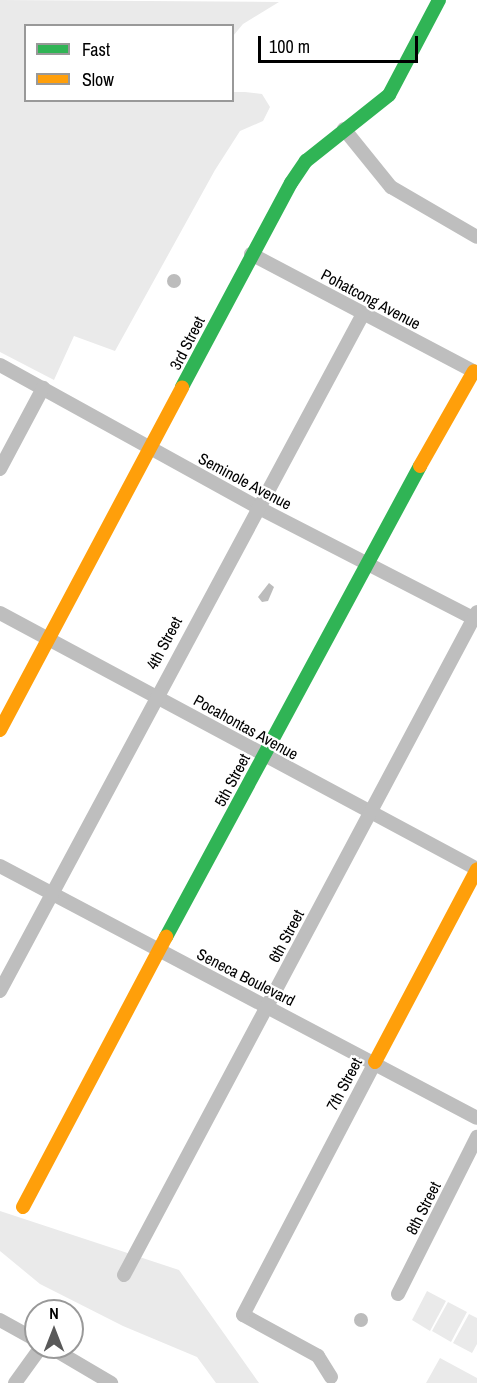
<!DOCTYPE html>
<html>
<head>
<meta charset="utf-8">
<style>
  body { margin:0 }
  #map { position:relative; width:477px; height:1383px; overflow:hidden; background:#fff; font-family:"Archivo Narrow",sans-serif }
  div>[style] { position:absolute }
  .green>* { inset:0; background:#eaeaea }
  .water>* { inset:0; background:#bcbcbc }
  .round { border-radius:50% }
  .street>* { height:14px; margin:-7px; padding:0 7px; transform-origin:7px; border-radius:7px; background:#bebebe }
  .fast>* { height:14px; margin:-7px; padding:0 7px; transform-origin:7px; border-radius:7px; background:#30b455 }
  .slow>* { height:14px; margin:-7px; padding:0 7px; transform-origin:7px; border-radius:7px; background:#ff9f0a }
  span { translate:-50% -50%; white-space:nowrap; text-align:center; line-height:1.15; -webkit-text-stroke:4.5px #fff; paint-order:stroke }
  .street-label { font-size:16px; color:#000 }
  .legend { position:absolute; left:24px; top:24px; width:210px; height:78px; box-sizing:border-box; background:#fff; border:2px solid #999; margin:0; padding:8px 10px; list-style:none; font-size:18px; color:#000 }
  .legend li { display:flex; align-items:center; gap:12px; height:30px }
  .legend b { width:30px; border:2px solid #999 }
  .north { position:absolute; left:24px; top:1299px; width:60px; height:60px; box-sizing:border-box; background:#fff; border:2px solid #999; border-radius:50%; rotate:0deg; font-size:16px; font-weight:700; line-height:24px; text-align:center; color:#000 }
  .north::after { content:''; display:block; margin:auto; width:21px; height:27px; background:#595959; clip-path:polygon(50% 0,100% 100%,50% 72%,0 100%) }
  .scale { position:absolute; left:258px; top:36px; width:160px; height:27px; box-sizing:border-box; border:3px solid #000; border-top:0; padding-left:8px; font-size:18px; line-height:21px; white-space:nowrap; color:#000; -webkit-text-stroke:4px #fff; paint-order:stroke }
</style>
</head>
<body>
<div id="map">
  <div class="green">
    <i style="clip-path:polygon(0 0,279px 2px,243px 24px,233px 36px,232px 26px,26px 26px,26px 100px,232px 100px,233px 92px,245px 92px,262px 94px,270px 107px,263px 121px,240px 131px,215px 170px,115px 351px,74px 336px,54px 380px,0 352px)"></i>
    <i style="clip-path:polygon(0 1211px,179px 1270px,259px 1383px,216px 1383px,197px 1357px,123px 1326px,40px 1284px,0 1251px)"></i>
    <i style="clip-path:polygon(427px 1291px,446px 1301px,430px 1331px,412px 1320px)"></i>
    <i style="clip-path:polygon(448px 1302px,467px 1312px,451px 1342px,432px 1331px)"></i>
    <i style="clip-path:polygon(469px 1314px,477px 1318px,477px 1344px,472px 1353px,453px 1343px)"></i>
    <i style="clip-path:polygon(440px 1358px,477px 1378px,477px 1383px,426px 1383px)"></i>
  </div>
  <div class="water">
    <i class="round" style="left:167px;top:274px;width:14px;height:14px"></i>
    <i style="clip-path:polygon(269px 583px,274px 587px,268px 601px,262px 602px,258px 597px)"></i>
    <i class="round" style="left:354px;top:1313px;width:14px;height:14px"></i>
  </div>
  <div class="street">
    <i style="left:344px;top:129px;width:75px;rotate:51deg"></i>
    <i style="left:391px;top:187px;width:99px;rotate:30.2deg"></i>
    <i style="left:251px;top:254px;width:255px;rotate:27.8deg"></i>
    <i style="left:0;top:365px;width:294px;rotate:28.9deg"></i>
    <i style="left:257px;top:507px;width:247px;rotate:27.2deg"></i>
    <i style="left:0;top:469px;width:92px;rotate:-62deg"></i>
    <i style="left:0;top:613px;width:541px;rotate:28.22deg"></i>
    <i style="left:0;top:866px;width:539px;rotate:27.85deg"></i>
    <i style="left:0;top:991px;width:768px;rotate:-61.8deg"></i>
    <i style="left:124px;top:1275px;width:751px;rotate:-61.97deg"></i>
    <i style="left:398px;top:1294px;width:176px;rotate:-63.3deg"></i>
    <i style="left:0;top:1320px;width:41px;rotate:29.1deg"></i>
    <i style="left:50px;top:1347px;width:71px;rotate:30.5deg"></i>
    <i style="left:331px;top:1377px;width:25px;rotate:-122deg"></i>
    <i style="left:318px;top:1356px;width:85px;rotate:-151.3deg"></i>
    <i style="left:243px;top:1315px;width:285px;rotate:-62.4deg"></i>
    <i style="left:15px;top:1383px;width:44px;rotate:-54.2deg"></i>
  </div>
  <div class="fast">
    <i style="left:182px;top:387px;width:231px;rotate:-61.9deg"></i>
    <i style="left:291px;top:183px;width:27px;rotate:-56deg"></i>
    <i style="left:306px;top:161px;width:106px;rotate:-38.5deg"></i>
    <i style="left:389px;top:95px;width:107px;rotate:-62.2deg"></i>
    <i style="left:166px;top:937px;width:535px;rotate:-61.66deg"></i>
  </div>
  <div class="slow">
    <i style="left:420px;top:466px;width:109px;rotate:-60.4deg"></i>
    <i style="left:0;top:730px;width:388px;rotate:-62deg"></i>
    <i style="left:375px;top:1062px;width:218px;rotate:-62.1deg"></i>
    <i style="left:23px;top:1207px;width:306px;rotate:-62.1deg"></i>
  </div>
  <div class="street-label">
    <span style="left:371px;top:299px;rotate:28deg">Pohatcong Avenue</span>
    <span style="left:187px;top:343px;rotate:-63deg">3rd Street</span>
    <span style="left:245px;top:481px;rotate:28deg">Seminole Avenue</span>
    <span style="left:164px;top:643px;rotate:-62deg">4th Street</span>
    <span style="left:246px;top:727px;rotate:29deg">Pocahontas Avenue</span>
    <span style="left:232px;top:780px;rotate:-62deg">5th Street</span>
    <span style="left:286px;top:936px;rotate:-62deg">6th Street</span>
    <span style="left:246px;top:977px;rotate:27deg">Seneca Boulevard</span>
    <span style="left:344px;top:1084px;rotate:-62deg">7th Street</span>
    <span style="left:423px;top:1208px;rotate:-63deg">8th Street</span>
  </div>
  <ul class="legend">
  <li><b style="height:8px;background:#30b455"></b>Fast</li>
  <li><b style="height:8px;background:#ff9f0a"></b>Slow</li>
  </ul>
  <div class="north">N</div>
  <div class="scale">100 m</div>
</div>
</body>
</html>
